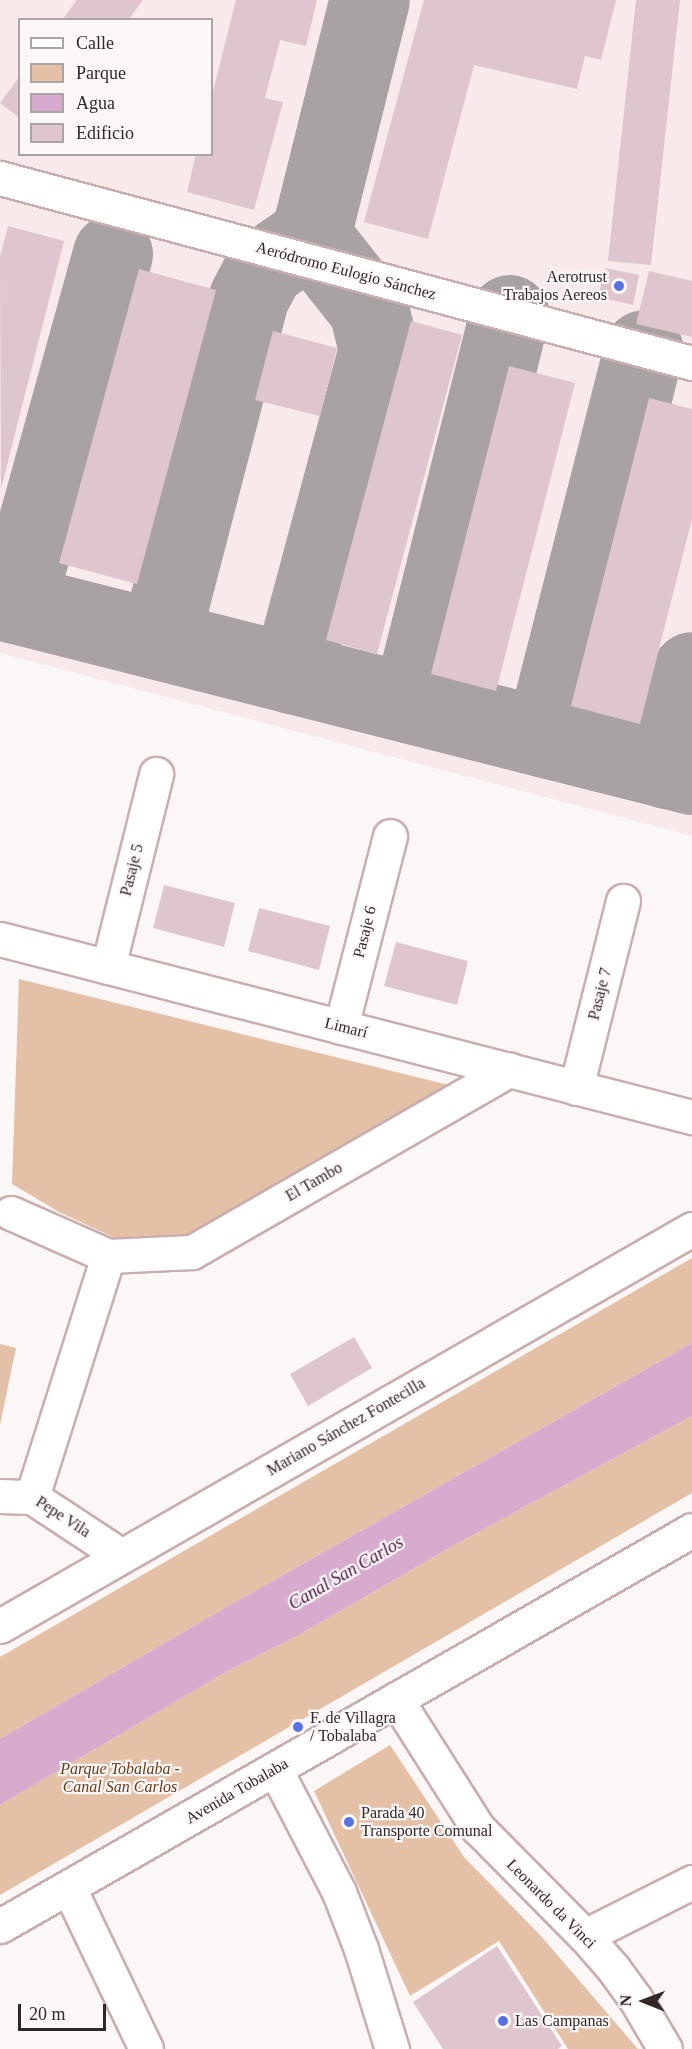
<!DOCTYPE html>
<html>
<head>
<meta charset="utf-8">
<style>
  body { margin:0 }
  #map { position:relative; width:692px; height:2049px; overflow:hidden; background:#fcf7f7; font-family:"Times New Roman",serif }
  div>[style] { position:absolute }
  .built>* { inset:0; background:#f8e9ea }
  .green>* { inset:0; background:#e4c0a6 }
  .water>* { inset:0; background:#d7abce }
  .taxiway>* { height:80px; margin:-40px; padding:0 40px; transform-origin:40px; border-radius:40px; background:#a9a2a2 }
  .building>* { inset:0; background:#dfc5ce }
  .roads { filter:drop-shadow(2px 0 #c9aeaf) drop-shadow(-2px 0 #c9aeaf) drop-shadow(0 2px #c9aeaf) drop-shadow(0 -2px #c9aeaf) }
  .minor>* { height:33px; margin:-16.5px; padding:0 16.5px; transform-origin:16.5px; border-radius:16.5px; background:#fff }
  .major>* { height:33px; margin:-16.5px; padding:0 16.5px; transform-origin:16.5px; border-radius:16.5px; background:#fff }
  .dots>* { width:16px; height:16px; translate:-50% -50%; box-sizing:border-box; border:3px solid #fcf7f7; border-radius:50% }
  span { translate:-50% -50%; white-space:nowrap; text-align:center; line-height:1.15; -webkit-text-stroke:4.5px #fcf7f7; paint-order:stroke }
  .street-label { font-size:16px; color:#322828 }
  .poi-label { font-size:16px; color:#322828 }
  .right { translate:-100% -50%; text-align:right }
  .left { translate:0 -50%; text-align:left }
  .park-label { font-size:16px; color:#693d17; font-style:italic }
  .water-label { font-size:18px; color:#491441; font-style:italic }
  .legend { position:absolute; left:18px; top:18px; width:195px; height:138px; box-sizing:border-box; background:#fcf7f7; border:2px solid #aba4a4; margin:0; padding:8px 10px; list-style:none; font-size:18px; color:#322828 }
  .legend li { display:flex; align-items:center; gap:12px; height:30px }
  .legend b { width:30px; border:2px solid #aba4a4 }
  .north { position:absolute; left:614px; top:1971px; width:60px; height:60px; -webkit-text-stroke:4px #fcf7f7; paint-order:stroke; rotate:271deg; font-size:16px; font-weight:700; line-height:24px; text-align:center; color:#322828 }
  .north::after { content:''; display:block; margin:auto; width:21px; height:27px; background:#322828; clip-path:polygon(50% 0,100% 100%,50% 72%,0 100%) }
  .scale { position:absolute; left:18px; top:2004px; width:88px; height:27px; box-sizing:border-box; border:3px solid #322828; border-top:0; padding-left:8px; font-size:18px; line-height:21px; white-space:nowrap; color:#322828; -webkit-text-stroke:4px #fcf7f7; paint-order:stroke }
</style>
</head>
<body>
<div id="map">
  <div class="built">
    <i style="clip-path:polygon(evenodd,0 0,692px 0,692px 836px,0 653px,0 0,20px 20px,212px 20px,212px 154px,20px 154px,20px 20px)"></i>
  </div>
  <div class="green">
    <i style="clip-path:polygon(19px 979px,457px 1087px,188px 1236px,115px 1238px,59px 1212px,12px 1184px)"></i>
    <i style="clip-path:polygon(692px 1258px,692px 1343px,211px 1616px,0 1739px,0 1657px)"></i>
    <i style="clip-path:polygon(0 1344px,16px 1348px,0 1425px)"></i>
    <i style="clip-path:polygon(692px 1416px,692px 1493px,0 1895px,0 1805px,226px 1672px,297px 1636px,458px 1543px)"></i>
    <i style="clip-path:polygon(390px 1745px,464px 1857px,541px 1936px,638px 2049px,568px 2049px,499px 1941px,410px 1996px,314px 1791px)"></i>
  </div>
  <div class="water">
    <i style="clip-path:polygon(692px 1343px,692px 1416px,458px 1543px,297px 1636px,226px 1672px,0 1805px,0 1739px,211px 1616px)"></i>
  </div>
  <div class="taxiway">
    <i style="left:0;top:600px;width:714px;rotate:14.19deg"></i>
    <i style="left:16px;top:604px;width:363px;rotate:-74.5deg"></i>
    <i style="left:160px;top:640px;width:353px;rotate:-75.4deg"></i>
    <i style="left:249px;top:298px;width:34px;rotate:-62deg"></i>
    <i style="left:265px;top:268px;width:56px;rotate:-34.8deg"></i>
    <i style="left:311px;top:236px;width:243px;rotate:-76deg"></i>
    <i style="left:292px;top:674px;width:335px;rotate:-75deg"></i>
    <i style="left:379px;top:350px;width:42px;rotate:-103.7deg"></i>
    <i style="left:369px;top:309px;width:93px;rotate:-128.5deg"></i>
    <i style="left:412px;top:704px;width:401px;rotate:-75.9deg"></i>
    <i style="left:545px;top:738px;width:400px;rotate:-75.7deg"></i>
    <i style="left:667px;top:769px;width:100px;rotate:-75.5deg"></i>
  </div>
  <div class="building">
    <i style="clip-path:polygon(77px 0,143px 0,128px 20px,62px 20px)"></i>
    <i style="clip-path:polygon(236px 0,317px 0,306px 46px,280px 40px,265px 98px,283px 102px,254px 210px,187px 192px,196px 154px,212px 154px,212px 95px)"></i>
    <i style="clip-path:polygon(424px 0,616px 0,601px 60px,585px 56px,577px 89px,474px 65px,428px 239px,364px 222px)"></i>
    <i style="clip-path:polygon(636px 0,680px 0,651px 265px,608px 261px)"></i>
    <i style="clip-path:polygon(20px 76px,20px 118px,0 103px)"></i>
    <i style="clip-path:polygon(8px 226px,64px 241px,1px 489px,0 256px)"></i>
    <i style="clip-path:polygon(605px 268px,639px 275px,633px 305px,598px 297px)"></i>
    <i style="clip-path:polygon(139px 269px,216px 290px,137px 584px,59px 563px)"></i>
    <i style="clip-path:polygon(649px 271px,692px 281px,692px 337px,636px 324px)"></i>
    <i style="clip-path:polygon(411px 321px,462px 335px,377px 654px,326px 640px)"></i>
    <i style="clip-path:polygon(273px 331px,337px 348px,320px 416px,255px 400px)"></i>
    <i style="clip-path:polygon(509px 366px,575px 383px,496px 691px,431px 674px)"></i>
    <i style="clip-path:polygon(649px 398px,692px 409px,692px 519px,640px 724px,571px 706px)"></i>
    <i style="clip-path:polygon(164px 885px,235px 903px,224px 947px,153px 928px)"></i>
    <i style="clip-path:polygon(259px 908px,330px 926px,319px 970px,248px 951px)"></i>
    <i style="clip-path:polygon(396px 942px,468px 961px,457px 1005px,384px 986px)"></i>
    <i style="clip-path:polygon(354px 1337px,372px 1368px,308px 1406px,290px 1374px)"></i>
    <i style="clip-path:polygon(497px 1946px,562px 2046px,558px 2049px,443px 2049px,413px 2002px)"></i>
  </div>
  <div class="roads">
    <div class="minor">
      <i style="left:0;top:178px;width:716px;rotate:14.97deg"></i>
      <i style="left:0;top:939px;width:715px;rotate:14.43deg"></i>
      <i style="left:108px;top:967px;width:199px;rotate:-76deg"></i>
      <i style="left:341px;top:1027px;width:197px;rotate:-75.6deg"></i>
      <i style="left:576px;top:1088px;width:193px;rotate:-75.9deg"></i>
      <i style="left:11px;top:1213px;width:106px;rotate:23.9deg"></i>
      <i style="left:108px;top:1256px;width:84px;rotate:-2.7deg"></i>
      <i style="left:192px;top:1252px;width:366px;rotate:-29.9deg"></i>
      <i style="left:0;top:1496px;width:32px;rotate:2deg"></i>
      <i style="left:32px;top:1497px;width:105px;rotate:33.4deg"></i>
      <i style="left:32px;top:1497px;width:253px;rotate:-72.5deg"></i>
      <i style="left:0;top:1626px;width:798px;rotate:-29.84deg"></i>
      <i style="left:396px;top:1699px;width:153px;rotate:57.6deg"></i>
      <i style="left:478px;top:1828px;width:152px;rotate:45.3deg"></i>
      <i style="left:585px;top:1936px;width:43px;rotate:48.8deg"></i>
      <i style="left:613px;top:1968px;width:37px;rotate:54deg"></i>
      <i style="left:635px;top:1998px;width:59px;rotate:59.5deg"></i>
      <i style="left:275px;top:1769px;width:139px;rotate:62.5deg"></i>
      <i style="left:339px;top:1892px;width:61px;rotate:68.9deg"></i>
      <i style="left:361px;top:1949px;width:105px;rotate:72.8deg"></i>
      <i style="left:69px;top:1888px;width:178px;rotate:64.4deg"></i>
      <i style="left:585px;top:1936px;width:120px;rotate:-26.8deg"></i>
    </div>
    <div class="major">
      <i style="left:0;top:1926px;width:797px;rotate:-29.78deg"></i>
    </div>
  </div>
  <div class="dots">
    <i style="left:619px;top:286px;background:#5771e7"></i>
    <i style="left:298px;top:1727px;background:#5771e7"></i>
    <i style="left:349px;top:1822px;background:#5771e7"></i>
    <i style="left:503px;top:2021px;background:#5771e7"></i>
  </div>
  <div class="street-label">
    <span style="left:346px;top:271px;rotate:15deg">Aeródromo Eulogio Sánchez</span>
    <span style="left:132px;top:870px;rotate:-76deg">Pasaje 5</span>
    <span style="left:365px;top:932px;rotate:-76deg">Pasaje 6</span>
    <span style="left:600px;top:994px;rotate:-76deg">Pasaje 7</span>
    <span style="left:346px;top:1028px;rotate:14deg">Limarí</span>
    <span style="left:314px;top:1182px;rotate:-30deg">El Tambo</span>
    <span style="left:346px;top:1427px;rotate:-30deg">Mariano Sánchez Fontecilla</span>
    <span style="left:63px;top:1517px;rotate:33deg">Pepe Vila</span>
    <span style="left:237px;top:1791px;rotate:-30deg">Avenida Tobalaba</span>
    <span style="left:551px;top:1904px;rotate:45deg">Leonardo da Vinci</span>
  </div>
  <div class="poi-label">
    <span class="right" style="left:607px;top:286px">Aerotrust<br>Trabajos Aereos</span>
    <span class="left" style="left:310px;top:1727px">F. de Villagra<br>/ Tobalaba</span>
    <span class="left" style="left:361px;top:1822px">Parada 40<br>Transporte Comunal</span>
    <span class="left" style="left:515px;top:2021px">Las Campanas</span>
  </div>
  <div class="park-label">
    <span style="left:120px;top:1778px">Parque Tobalaba -<br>Canal San Carlos</span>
  </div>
  <div class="water-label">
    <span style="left:346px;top:1573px;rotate:-30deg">Canal San Carlos</span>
  </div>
  <ul class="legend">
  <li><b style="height:8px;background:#fff"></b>Calle</li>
  <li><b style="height:16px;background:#e4c0a6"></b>Parque</li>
  <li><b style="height:16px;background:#d7abce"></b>Agua</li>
  <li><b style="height:16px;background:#dfc5ce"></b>Edificio</li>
  </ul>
  <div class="north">N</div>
  <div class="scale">20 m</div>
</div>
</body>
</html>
